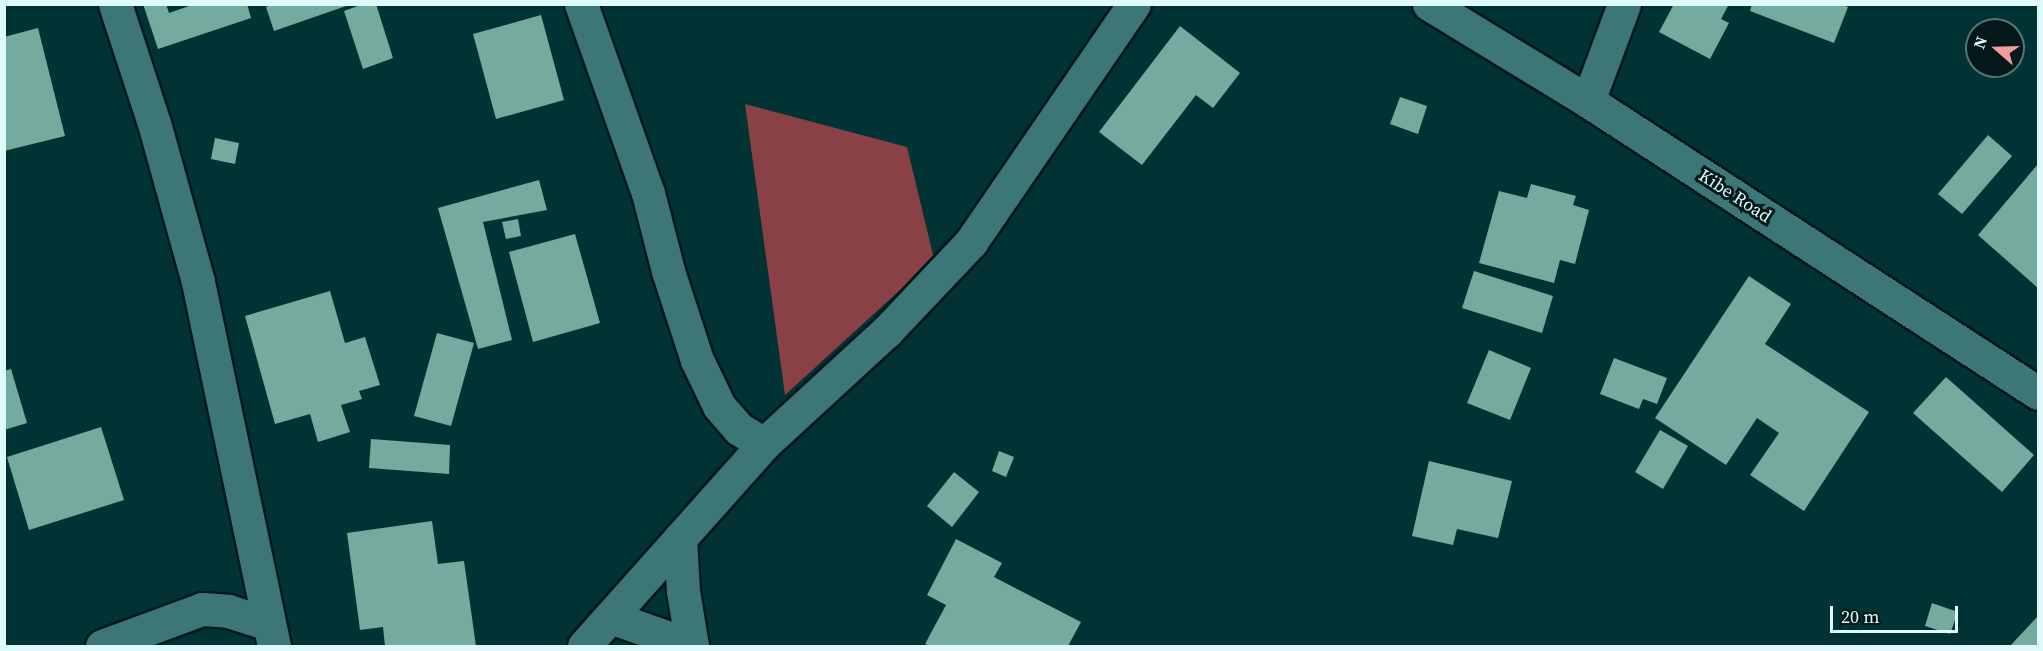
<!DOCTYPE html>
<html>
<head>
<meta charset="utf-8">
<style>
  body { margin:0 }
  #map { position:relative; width:2043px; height:651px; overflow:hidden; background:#023334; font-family:"Source Serif 4",serif }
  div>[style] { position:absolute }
  .forest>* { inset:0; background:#8a4146 }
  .building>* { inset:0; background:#75ab9e }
  .roads { filter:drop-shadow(2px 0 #00191a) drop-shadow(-2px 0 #00191a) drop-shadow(0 2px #00191a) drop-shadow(0 -2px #00191a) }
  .minor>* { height:33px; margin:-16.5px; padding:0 16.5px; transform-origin:16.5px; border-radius:16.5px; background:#3d7677 }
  span { translate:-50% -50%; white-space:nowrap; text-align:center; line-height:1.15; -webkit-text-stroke:6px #021819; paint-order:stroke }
  .street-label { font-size:18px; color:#defbfb }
  .frame { position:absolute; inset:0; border:6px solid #defbfb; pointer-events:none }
  .north { position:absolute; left:1965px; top:18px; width:60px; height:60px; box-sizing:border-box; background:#021819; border:2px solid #5a7373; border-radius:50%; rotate:290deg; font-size:16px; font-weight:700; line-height:24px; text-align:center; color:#defbfb }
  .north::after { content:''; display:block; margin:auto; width:21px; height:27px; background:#f59b9e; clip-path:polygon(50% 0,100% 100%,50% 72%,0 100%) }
  .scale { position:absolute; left:1830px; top:606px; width:128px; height:27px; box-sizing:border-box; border:3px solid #defbfb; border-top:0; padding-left:8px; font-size:18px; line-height:21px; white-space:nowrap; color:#defbfb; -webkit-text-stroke:4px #021819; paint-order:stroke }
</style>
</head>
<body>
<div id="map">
  <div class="forest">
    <i style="clip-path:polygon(745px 104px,907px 147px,934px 259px,785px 395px)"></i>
  </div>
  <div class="building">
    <i style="clip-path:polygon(143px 4px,166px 4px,169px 13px,195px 4px,247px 4px,251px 18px,158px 49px)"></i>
    <i style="clip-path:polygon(273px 4px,349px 4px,349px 5px,274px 31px,266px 7px)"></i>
    <i style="clip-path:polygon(363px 4px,376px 4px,393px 58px,363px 69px,344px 11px)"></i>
    <i style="clip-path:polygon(1674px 4px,1729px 4px,1721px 19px,1729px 23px,1710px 59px,1659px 32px)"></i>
    <i style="clip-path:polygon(1752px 4px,1841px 4px,1848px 7px,1834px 43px,1750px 11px)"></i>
    <i style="clip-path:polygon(541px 15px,564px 100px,496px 119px,473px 34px)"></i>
    <i style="clip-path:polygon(1180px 26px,1240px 73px,1213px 108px,1196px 95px,1142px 165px,1099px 132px)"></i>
    <i style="clip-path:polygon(38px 28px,65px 136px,4px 151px,4px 37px)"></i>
    <i style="clip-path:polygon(1400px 97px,1427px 106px,1418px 134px,1390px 124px)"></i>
    <i style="clip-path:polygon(1988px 135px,2012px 156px,1962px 214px,1938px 194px)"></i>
    <i style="clip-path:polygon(215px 138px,239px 143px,235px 164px,211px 159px)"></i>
    <i style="clip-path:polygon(2038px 164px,2038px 288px,1978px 235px)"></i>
    <i style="clip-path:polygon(539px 180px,547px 210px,483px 222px,512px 340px,478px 349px,438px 208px)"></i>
    <i style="clip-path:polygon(1531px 184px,1576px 196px,1573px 205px,1589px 210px,1575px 264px,1560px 260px,1554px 283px,1479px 263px,1499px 191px,1527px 198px)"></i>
    <i style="clip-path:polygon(518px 219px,521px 236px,506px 239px,502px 222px)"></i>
    <i style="clip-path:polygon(575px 234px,600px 323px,533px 342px,509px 252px)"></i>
    <i style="clip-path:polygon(1474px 271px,1553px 296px,1542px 333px,1462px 308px)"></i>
    <i style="clip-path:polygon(1749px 276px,1791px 304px,1765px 344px,1869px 412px,1804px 511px,1750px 475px,1779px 433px,1757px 418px,1726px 465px,1655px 418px)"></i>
    <i style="clip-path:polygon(330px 291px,345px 343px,365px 337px,380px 385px,359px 391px,362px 399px,341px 405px,350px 432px,318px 442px,310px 414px,275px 424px,245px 316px)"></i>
    <i style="clip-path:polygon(437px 333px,474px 343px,451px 426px,414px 416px)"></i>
    <i style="clip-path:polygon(1489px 350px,1531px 368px,1510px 420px,1467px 403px)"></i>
    <i style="clip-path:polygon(1614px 358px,1667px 378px,1657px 404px,1643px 399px,1639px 409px,1600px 394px)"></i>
    <i style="clip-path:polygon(11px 369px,27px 423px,4px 430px,4px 371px)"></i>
    <i style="clip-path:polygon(1946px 377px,2034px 455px,2002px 492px,1913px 413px)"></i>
    <i style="clip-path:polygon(101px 427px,124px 500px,29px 530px,7px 457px)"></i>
    <i style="clip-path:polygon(1660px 430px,1688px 446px,1663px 489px,1635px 472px)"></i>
    <i style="clip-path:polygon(371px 439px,450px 445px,449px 474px,369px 468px)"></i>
    <i style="clip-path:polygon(999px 451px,1014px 457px,1006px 477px,992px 471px)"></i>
    <i style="clip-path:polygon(1429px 461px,1512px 481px,1498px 538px,1457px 529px,1453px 545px,1412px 536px)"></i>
    <i style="clip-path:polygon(954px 472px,979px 492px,952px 527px,927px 506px)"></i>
    <i style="clip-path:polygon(432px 521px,438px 564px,464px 561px,476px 646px,385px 646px,383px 627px,360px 630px,347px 533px)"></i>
    <i style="clip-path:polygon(956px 539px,1002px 563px,994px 577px,1081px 622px,1068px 646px,930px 646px,925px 644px,946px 605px,927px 595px)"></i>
    <i style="clip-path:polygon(1932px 603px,1958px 612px,1950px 634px,1925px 626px)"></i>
    <i style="clip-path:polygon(2038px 616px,2038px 646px,2010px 646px)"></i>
  </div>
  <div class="roads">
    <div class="minor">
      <i style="left:115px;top:4px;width:125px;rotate:71.9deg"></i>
      <i style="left:154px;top:123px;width:165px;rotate:74.5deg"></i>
      <i style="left:198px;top:282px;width:372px;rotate:78.2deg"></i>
      <i style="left:581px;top:4px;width:201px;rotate:70.5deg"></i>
      <i style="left:648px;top:193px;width:81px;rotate:75.6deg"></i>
      <i style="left:668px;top:271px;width:94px;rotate:72deg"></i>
      <i style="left:697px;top:360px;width:51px;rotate:64.4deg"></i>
      <i style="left:719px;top:406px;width:30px;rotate:49deg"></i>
      <i style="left:739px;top:429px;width:29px;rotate:31deg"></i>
      <i style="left:1429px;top:4px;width:186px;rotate:31.4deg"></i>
      <i style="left:1588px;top:101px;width:536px;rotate:32.98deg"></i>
      <i style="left:1588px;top:101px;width:103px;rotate:-69.6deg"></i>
      <i style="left:610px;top:617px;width:87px;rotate:19.5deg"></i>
      <i style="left:692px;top:646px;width:56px;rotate:-99.3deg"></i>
      <i style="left:683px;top:591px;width:53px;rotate:-93.2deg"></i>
      <i style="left:102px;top:646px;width:107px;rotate:-20.3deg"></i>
      <i style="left:202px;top:609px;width:26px;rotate:4deg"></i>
      <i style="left:228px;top:611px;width:43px;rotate:17.6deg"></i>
      <i style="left:584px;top:646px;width:271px;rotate:-48.3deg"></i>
      <i style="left:764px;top:444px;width:166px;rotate:-42.6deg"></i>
      <i style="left:886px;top:332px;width:124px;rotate:-46.6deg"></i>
      <i style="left:971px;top:242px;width:288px;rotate:-55.6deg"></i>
    </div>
  </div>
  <div class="street-label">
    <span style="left:1735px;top:196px;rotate:33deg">Kibe Road</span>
  </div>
  <div class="frame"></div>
  <div class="north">N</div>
  <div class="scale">20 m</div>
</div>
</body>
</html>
